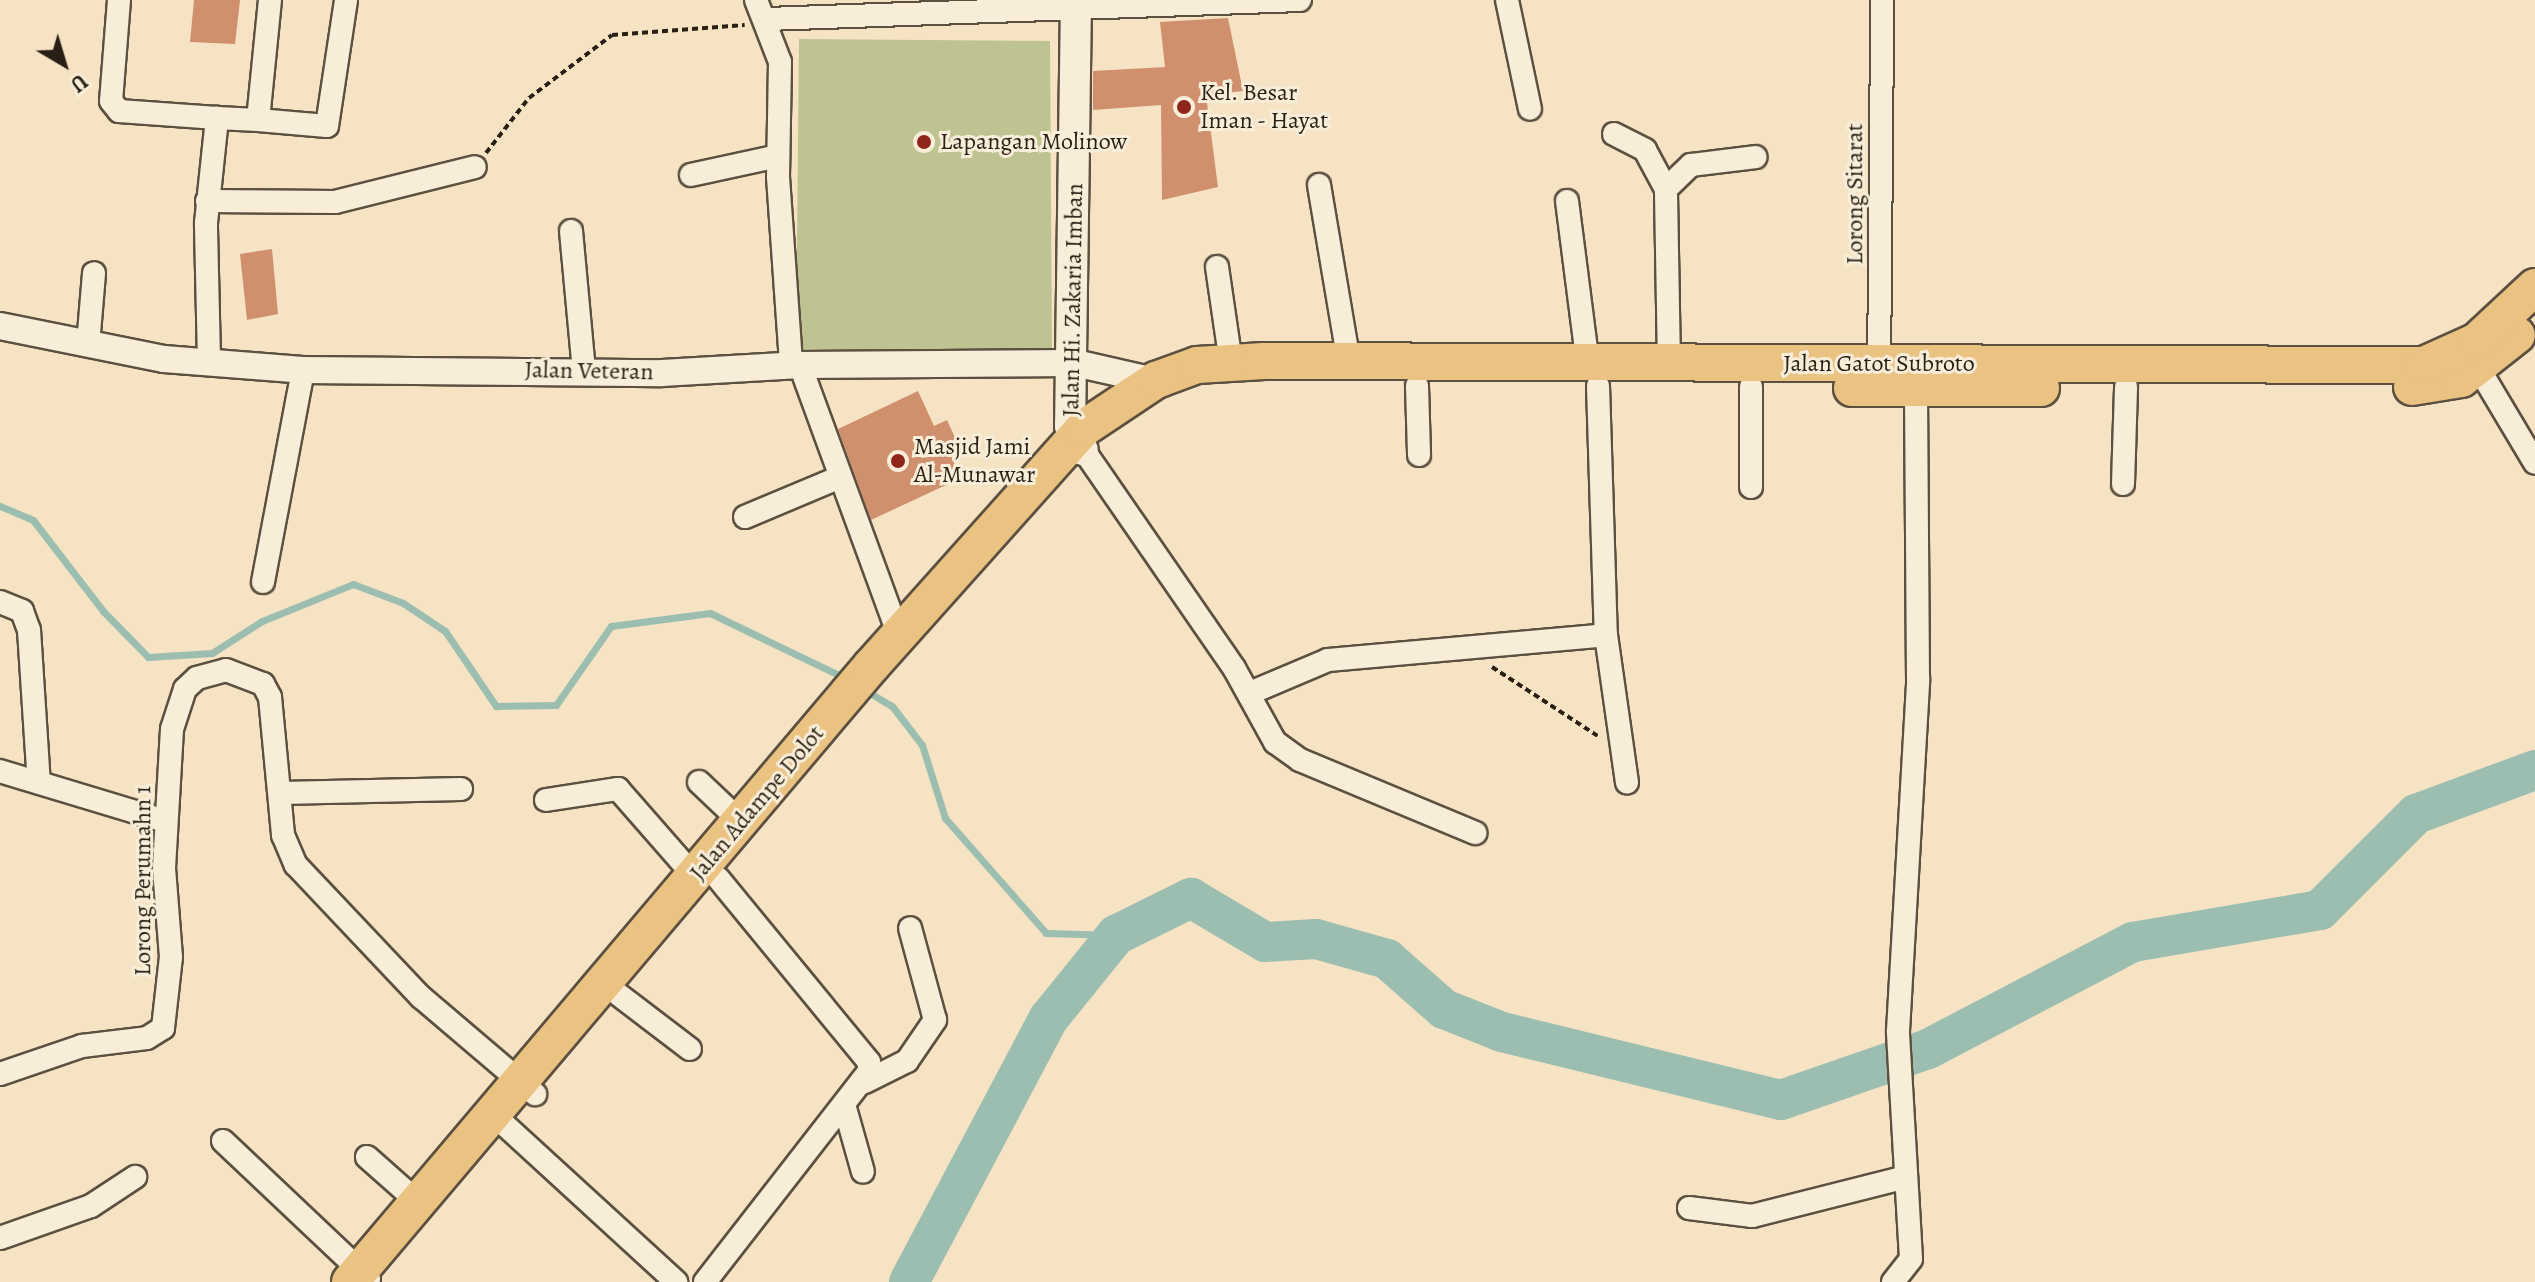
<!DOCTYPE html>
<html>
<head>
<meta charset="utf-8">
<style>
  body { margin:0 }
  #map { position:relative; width:2535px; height:1282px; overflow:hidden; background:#f5e3c4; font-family:Alegreya,serif }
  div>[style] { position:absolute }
  .green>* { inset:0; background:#bfc391 }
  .stream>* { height:7px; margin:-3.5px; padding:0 3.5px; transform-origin:3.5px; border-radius:3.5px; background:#9cbeb1 }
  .river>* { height:40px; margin:-20px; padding:0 20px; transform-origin:20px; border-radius:20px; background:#9cbeb1 }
  .building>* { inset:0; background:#d0906e }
  .path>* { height:4px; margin-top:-2px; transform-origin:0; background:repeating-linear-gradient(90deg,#291f14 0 6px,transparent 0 10px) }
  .roads { filter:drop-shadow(2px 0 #5c5040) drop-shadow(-2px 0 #5c5040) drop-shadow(0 2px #5c5040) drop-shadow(0 -2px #5c5040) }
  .minor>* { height:22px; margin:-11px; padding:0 11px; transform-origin:11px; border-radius:11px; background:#f8edd9 }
  .tertiary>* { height:26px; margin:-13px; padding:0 13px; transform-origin:13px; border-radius:13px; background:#f8edd9 }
  .secondary>* { height:30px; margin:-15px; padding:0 15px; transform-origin:15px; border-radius:15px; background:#f8edd9 }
  .trunk>* { height:36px; margin:-18px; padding:0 18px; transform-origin:18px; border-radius:18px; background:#eac282 }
  .dots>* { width:22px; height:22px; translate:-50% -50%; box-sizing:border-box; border:4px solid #f8edd9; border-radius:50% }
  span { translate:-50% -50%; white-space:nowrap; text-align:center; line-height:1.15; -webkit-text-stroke:6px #f8edd9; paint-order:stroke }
  .poi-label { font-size:24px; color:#291f14 }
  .left { translate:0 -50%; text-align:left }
  .street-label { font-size:24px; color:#291f14 }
  .north { position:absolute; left:24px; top:24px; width:80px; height:80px; -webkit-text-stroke:6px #f8edd9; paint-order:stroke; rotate:142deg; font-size:22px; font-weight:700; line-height:32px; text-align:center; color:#291f14 }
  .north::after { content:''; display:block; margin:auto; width:28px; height:36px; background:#291f14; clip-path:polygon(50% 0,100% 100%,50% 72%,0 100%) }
</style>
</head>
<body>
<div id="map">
  <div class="green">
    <i style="clip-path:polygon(799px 39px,1050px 41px,1052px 351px,796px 353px)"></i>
  </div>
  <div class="stream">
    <i style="left:0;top:506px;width:36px;rotate:23deg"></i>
    <i style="left:33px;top:520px;width:115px;rotate:52.4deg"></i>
    <i style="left:103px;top:611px;width:64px;rotate:45.6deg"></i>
    <i style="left:148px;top:657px;width:64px;rotate:-3.6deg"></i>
    <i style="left:212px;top:653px;width:59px;rotate:-32.6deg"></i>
    <i style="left:262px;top:621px;width:98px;rotate:-22.1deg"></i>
    <i style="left:353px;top:584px;width:53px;rotate:20.8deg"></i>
    <i style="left:403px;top:603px;width:50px;rotate:33.7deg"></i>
    <i style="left:445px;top:631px;width:91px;rotate:55.8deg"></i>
    <i style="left:496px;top:706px;width:60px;rotate:-1deg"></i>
    <i style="left:556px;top:705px;width:96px;rotate:-55.2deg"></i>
    <i style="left:611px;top:626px;width:100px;rotate:-7.5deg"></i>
    <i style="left:710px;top:613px;width:152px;rotate:25.7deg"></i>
    <i style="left:865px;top:690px;width:31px;rotate:31deg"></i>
    <i style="left:892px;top:706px;width:49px;rotate:52.4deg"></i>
    <i style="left:922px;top:745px;width:77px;rotate:72.5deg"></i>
    <i style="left:945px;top:818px;width:153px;rotate:48.7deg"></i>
    <i style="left:1046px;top:933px;width:70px;rotate:1.6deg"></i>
  </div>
  <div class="river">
    <i style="left:909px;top:1282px;width:299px;rotate:-62.1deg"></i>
    <i style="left:1049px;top:1018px;width:107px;rotate:-51.1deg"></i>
    <i style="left:1116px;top:935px;width:84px;rotate:-26.3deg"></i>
    <i style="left:1191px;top:898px;width:86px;rotate:30.7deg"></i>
    <i style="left:1265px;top:942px;width:51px;rotate:-3.4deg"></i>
    <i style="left:1316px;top:939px;width:74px;rotate:15.7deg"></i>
    <i style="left:1387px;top:959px;width:76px;rotate:41.3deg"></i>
    <i style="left:1444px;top:1009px;width:62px;rotate:21.6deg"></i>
    <i style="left:1502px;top:1032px;width:287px;rotate:13.7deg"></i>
    <i style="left:1781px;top:1100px;width:156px;rotate:-19.1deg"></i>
    <i style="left:1928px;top:1049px;width:231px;rotate:-27.6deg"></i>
    <i style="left:2133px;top:942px;width:190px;rotate:-9.7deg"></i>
    <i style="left:2320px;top:910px;width:136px;rotate:-45deg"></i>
    <i style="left:2416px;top:814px;width:127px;rotate:-20.3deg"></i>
  </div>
  <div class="building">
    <i style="clip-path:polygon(194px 0,240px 0,235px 44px,190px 42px)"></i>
    <i style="clip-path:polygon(1228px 18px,1243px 91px,1206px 95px,1218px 187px,1162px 200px,1161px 105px,1093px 110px,1093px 71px,1165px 67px,1160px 22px)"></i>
    <i style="clip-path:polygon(272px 249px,278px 314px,247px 320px,240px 254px)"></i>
    <i style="clip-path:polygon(918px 391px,934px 426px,947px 420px,956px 440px,946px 445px,961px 478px,871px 520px,838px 429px)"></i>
  </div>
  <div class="path">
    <i style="left:486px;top:153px;width:70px;rotate:-52deg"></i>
    <i style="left:529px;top:98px;width:104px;rotate:-37.2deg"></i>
    <i style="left:612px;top:35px;width:133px;rotate:-4.3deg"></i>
    <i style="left:1492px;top:667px;width:126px;rotate:33.1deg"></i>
  </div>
  <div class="roads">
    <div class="minor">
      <i style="left:119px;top:0;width:101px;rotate:94.5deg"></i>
      <i style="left:111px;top:101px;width:13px;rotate:51deg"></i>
      <i style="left:119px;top:111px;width:98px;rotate:4.1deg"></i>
      <i style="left:756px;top:0;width:66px;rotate:68.8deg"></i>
      <i style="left:780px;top:62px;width:115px;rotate:91deg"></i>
      <i style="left:778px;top:177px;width:188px;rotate:86deg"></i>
      <i style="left:1507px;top:0;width:111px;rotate:78.1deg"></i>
      <i style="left:767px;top:19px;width:533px;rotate:-2.04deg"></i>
      <i style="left:258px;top:120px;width:69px;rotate:5deg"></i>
      <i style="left:327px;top:126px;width:127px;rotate:-81.4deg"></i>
      <i style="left:1614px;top:134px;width:35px;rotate:27deg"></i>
      <i style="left:1645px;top:150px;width:44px;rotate:61.7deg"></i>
      <i style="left:691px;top:175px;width:89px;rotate:-12.3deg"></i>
      <i style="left:1319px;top:185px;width:181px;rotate:80.4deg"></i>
      <i style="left:207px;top:201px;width:128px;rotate:0.4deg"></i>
      <i style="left:335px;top:202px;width:144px;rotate:-14deg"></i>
      <i style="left:1567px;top:201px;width:165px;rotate:82.7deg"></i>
      <i style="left:571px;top:231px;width:141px;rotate:84.7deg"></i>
      <i style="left:1217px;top:267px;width:97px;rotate:81.7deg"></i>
      <i style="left:88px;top:345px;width:72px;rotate:-85.2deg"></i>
      <i style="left:209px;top:360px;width:137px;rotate:-91.3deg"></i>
      <i style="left:206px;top:223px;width:106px;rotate:-84deg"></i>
      <i style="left:217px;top:118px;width:41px;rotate:2.8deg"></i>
      <i style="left:258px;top:120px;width:121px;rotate:-84.3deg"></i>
      <i style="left:800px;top:365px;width:289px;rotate:69.9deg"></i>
      <i style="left:1669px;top:365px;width:176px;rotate:-91deg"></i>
      <i style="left:1666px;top:189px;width:35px;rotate:-44deg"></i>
      <i style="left:1691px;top:165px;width:65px;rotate:-7deg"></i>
      <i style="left:2479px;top:369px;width:109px;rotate:59.2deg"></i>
      <i style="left:1879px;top:375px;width:375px;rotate:-89.5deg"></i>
      <i style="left:1417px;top:386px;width:69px;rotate:88.3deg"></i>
      <i style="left:1598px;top:386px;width:249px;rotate:88.2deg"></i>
      <i style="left:1606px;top:635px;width:149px;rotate:81.9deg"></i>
      <i style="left:1751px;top:387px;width:100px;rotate:90deg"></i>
      <i style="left:1085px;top:452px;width:262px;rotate:55.4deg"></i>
      <i style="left:1234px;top:668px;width:85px;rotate:61deg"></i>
      <i style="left:1275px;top:742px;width:31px;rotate:36deg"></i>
      <i style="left:1300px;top:760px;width:190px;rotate:22.6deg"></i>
      <i style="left:2123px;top:484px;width:97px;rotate:-88.2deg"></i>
      <i style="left:745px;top:517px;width:103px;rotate:-22.8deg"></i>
      <i style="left:263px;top:582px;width:216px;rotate:-79.3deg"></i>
      <i style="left:0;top:602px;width:24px;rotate:22deg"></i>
      <i style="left:22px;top:611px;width:20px;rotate:70deg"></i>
      <i style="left:29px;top:630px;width:153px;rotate:86.3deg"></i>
      <i style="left:1250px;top:693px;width:85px;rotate:-22.9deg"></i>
      <i style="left:1328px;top:660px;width:279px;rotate:-5.1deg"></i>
      <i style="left:0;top:771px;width:173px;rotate:16.8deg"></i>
      <i style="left:699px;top:782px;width:58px;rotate:43.6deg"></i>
      <i style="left:281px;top:793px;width:180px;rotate:-1.3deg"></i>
      <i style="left:546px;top:800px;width:73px;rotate:-8.7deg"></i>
      <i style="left:618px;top:789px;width:117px;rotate:48.8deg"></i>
      <i style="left:619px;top:995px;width:89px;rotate:37.3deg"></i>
      <i style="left:0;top:1074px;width:87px;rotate:-18.9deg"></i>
      <i style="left:82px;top:1046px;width:65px;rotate:-7deg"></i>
      <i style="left:147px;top:1038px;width:19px;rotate:-32deg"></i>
      <i style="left:163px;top:1028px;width:71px;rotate:-83.6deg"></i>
      <i style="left:171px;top:957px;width:89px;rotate:-94.5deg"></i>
      <i style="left:164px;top:868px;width:139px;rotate:-86.7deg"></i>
      <i style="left:172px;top:729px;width:42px;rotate:-72deg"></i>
      <i style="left:185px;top:689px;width:16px;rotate:-43deg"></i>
      <i style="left:197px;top:678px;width:30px;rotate:-15deg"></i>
      <i style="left:226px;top:670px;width:40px;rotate:21deg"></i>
      <i style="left:263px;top:684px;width:15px;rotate:62deg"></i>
      <i style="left:270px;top:697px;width:139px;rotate:84.6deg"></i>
      <i style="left:283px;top:835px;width:33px;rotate:67deg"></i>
      <i style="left:296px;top:865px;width:182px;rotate:46.6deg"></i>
      <i style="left:421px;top:997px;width:150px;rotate:40.4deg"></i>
      <i style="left:865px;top:1082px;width:47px;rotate:-26.6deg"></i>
      <i style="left:907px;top:1061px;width:50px;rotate:-55.7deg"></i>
      <i style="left:935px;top:1020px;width:95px;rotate:-105.2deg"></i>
      <i style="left:845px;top:1108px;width:66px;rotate:74.3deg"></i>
      <i style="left:495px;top:1116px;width:246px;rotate:42.5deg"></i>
      <i style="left:223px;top:1141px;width:201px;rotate:43.4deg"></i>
      <i style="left:367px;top:1157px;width:69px;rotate:41.5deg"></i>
      <i style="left:1689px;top:1208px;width:64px;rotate:7.2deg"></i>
      <i style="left:1752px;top:1216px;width:155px;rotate:-14.2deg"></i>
      <i style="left:0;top:1238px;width:96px;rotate:-19.4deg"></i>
      <i style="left:91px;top:1206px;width:53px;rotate:-33.4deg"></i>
      <i style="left:705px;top:1282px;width:267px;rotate:-52.1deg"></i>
      <i style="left:869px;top:1071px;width:9px;rotate:-90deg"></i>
      <i style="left:869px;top:1062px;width:238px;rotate:-129.4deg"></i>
      <i style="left:1893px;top:1282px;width:29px;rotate:-52deg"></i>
      <i style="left:1911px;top:1259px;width:228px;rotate:-93.3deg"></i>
      <i style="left:1898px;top:1031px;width:353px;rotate:-86.7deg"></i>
      <i style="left:1918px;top:679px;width:290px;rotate:-90.4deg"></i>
    </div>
    <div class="tertiary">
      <i style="left:0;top:326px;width:167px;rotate:11.4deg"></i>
      <i style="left:164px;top:359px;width:139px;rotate:4.5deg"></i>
      <i style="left:303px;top:370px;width:359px;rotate:0.5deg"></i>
      <i style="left:662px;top:373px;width:138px;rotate:-3.3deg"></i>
      <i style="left:800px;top:365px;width:275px;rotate:-0.4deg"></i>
      <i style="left:1075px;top:363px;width:90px;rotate:12.8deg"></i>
    </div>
    <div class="secondary">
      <i style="left:1076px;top:0;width:426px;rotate:90.8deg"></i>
      <i style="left:1070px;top:426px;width:27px;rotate:62deg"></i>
    </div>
    <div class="trunk">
      <i style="left:2412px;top:387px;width:50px;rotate:-9.3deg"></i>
      <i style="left:2461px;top:379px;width:71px;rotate:-38.2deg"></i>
      <i style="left:1852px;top:388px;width:189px"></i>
      <i style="left:350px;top:1282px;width:808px;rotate:-49.77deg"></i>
      <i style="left:872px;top:665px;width:318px;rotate:-48.2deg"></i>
      <i style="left:1084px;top:428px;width:87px;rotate:-33.7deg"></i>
      <i style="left:1156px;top:380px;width:44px;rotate:-20.1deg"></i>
      <i style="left:1197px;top:365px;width:67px;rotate:-3.4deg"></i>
      <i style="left:1264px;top:361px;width:1160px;rotate:0.2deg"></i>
      <i style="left:2424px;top:365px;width:58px;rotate:-24.4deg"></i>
      <i style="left:2477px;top:341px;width:79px;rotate:-43deg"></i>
    </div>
  </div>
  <div class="dots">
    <i style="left:1184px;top:107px;background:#8f2418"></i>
    <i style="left:924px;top:142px;background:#8f2418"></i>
    <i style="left:898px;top:461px;background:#8f2418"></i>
  </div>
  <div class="poi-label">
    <span class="left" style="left:1200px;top:107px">Kel. Besar<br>Iman - Hayat</span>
    <span class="left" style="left:940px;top:142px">Lapangan Molinow</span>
    <span class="left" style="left:914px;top:461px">Masjid Jami<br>Al-Munawar</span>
  </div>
  <div class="street-label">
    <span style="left:1855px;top:194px;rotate:-90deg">Lorong Sitarat</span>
    <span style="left:1073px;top:300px;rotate:-89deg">Jalan Hi. Zakaria Imban</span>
    <span style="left:1879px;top:364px">Jalan Gatot Subroto</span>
    <span style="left:589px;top:371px;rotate:1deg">Jalan Veteran</span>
    <span style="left:757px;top:803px;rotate:-50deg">Jalan Adampe Dolot</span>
    <span style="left:143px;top:881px;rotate:-90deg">Lorong Perumahn 1</span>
  </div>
  <div class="north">U</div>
</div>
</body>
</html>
